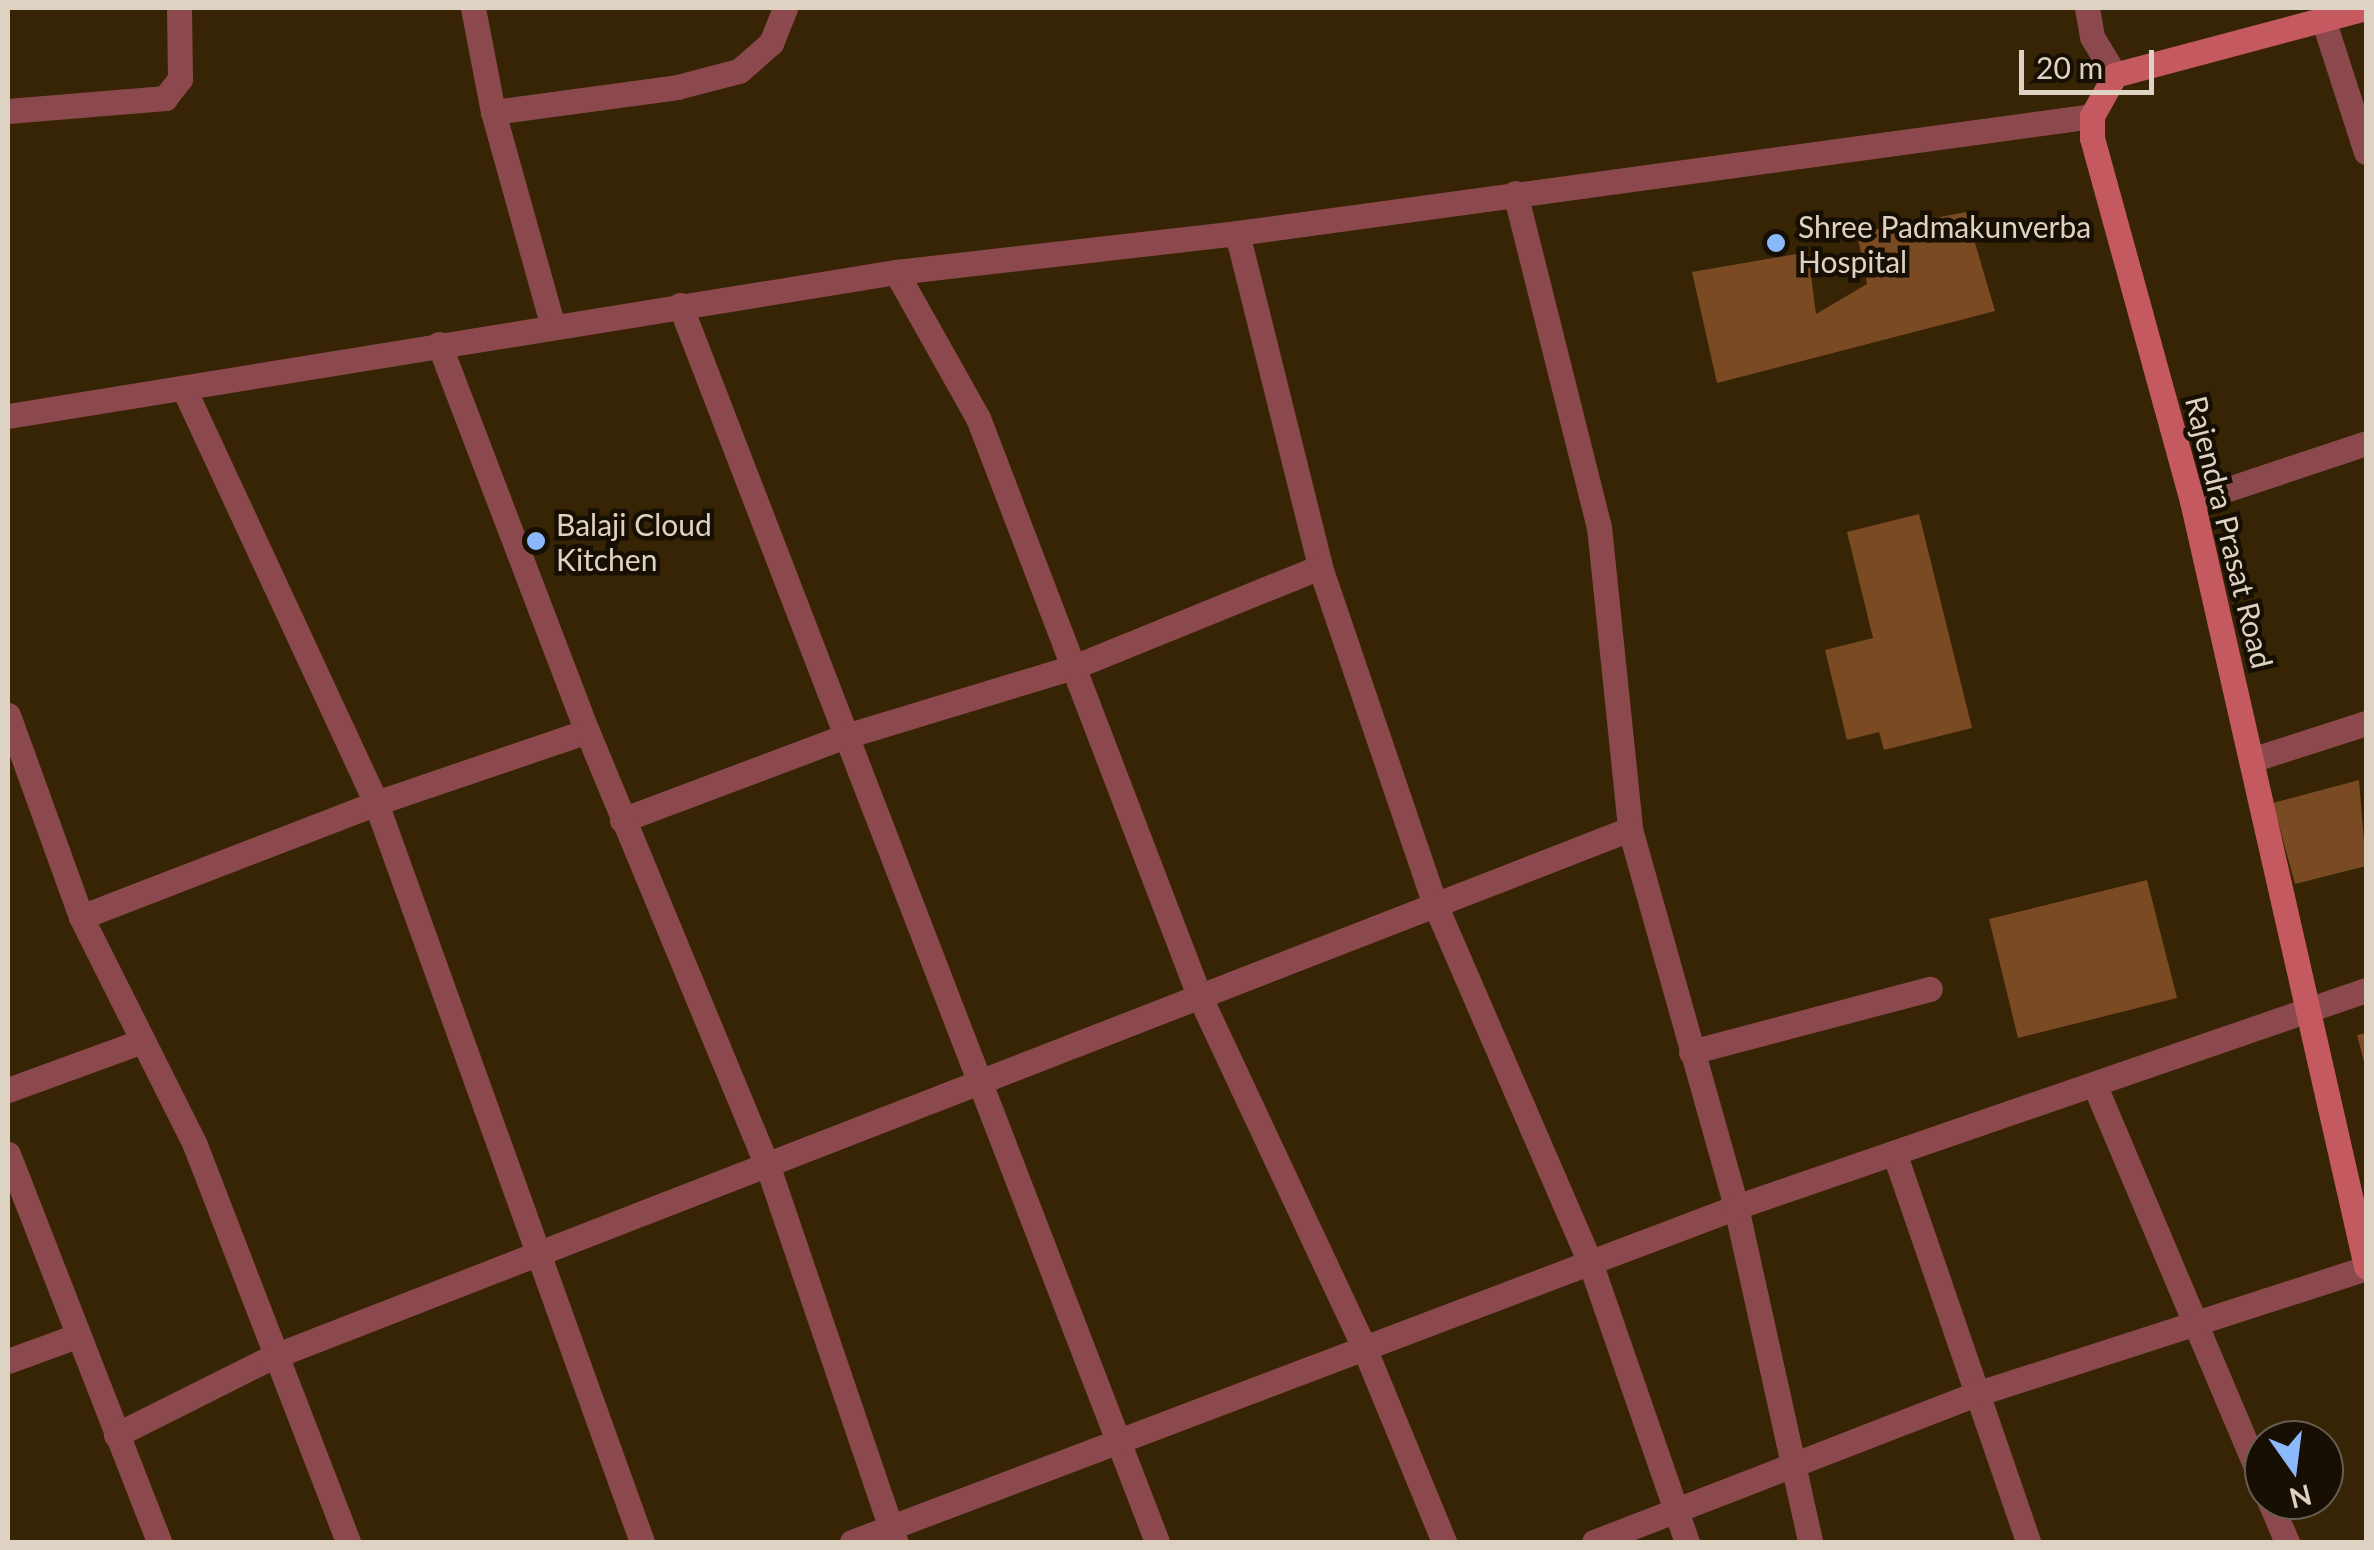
<!DOCTYPE html>
<html>
<head>
<meta charset="utf-8">
<style>
  body { margin:0 }
  #map { position:relative; width:2374px; height:1550px; overflow:hidden; background:#362405; font-family:Lato,sans-serif }
  div>[style] { position:absolute }
  .building>* { inset:0; background:#7a4a23 }
  .street>* { height:25px; margin:-12.5px; padding:0 12.5px; transform-origin:12.5px; border-radius:12.5px; background:#8c494d }
  .secondary>* { height:25px; margin:-12.5px; padding:0 12.5px; transform-origin:12.5px; border-radius:12.5px; background:#c45960 }
  .dots>* { width:28px; height:28px; translate:-50% -50%; box-sizing:border-box; border:5px solid #170f04; border-radius:50% }
  span { translate:-50% -50%; white-space:nowrap; text-align:center; line-height:1.15; -webkit-text-stroke:9px #170f04; paint-order:stroke }
  .poi-label { font-size:30px; color:#ded3c2 }
  .left { translate:0 -50%; text-align:left }
  .street-label { font-size:30px; color:#ded3c2 }
  .frame { position:absolute; inset:0; border:10px solid #ded3c2; pointer-events:none }
  .north { position:absolute; left:2244px; top:1420px; width:100px; height:100px; box-sizing:border-box; background:#170f04; border:2px solid #675d50; border-radius:50%; rotate:166deg; font-size:28px; font-weight:700; line-height:40px; text-align:center; color:#ded3c2 }
  .north::after { content:''; display:block; margin:auto; width:35px; height:45px; background:#8cb9fc; clip-path:polygon(50% 0,100% 100%,50% 72%,0 100%) }
  .scale { position:absolute; left:2019px; top:50px; width:135px; height:45px; box-sizing:border-box; border:5px solid #ded3c2; border-top:0; padding-left:12px; font-size:30px; line-height:35px; white-space:nowrap; color:#ded3c2; -webkit-text-stroke:8px #170f04; paint-order:stroke }
</style>
</head>
<body>
<div id="map">
  <div class="building">
    <i style="clip-path:polygon(1966px 212px,1995px 311px,1717px 383px,1692px 272px,1808px 252px,1816px 314px,1867px 284px,1857px 233px)"></i>
    <i style="clip-path:polygon(1919px 514px,1972px 728px,1884px 750px,1879px 732px,1847px 740px,1825px 650px,1873px 638px,1847px 532px)"></i>
    <i style="clip-path:polygon(2359px 780px,2366px 866px,2295px 884px,2273px 803px)"></i>
    <i style="clip-path:polygon(2147px 880px,2177px 998px,2018px 1038px,1989px 919px)"></i>
    <i style="clip-path:polygon(2366px 1033px,2366px 1065px,2365px 1065px,2357px 1035px)"></i>
  </div>
  <div class="street">
    <i style="left:473px;top:8px;width:106px;rotate:79.1deg"></i>
    <i style="left:493px;top:112px;width:220px;rotate:74.4deg"></i>
    <i style="left:2087px;top:8px;width:29px;rotate:80deg"></i>
    <i style="left:2092px;top:37px;width:44px;rotate:58.8deg"></i>
    <i style="left:2323px;top:19px;width:140px;rotate:72.1deg"></i>
    <i style="left:8px;top:111px;width:158px;rotate:-4.7deg"></i>
    <i style="left:165px;top:98px;width:24px;rotate:-52deg"></i>
    <i style="left:180px;top:79px;width:71px;rotate:-90.8deg"></i>
    <i style="left:493px;top:112px;width:186px;rotate:-7.7deg"></i>
    <i style="left:677px;top:87px;width:64px;rotate:-14.5deg"></i>
    <i style="left:739px;top:71px;width:43px;rotate:-41.2deg"></i>
    <i style="left:771px;top:43px;width:38px;rotate:-68deg"></i>
    <i style="left:1515px;top:193px;width:344px;rotate:75.9deg"></i>
    <i style="left:1599px;top:527px;width:304px;rotate:84.1deg"></i>
    <i style="left:1630px;top:829px;width:393px;rotate:74.3deg"></i>
    <i style="left:1736px;top:1207px;width:343px;rotate:77.5deg"></i>
    <i style="left:1237px;top:233px;width:344px;rotate:76deg"></i>
    <i style="left:896px;top:272px;width:167px;rotate:60.7deg"></i>
    <i style="left:978px;top:418px;width:616px;rotate:69.06deg"></i>
    <i style="left:1198px;top:993px;width:394px;rotate:64.9deg"></i>
    <i style="left:1365px;top:1350px;width:208px;rotate:67.6deg"></i>
    <i style="left:680px;top:305px;width:1326px;rotate:68.91deg"></i>
    <i style="left:439px;top:344px;width:414px;rotate:69.1deg"></i>
    <i style="left:184px;top:389px;width:456px;rotate:65.1deg"></i>
    <i style="left:376px;top:803px;width:785px;rotate:70.2deg"></i>
    <i style="left:8px;top:416px;width:900px;rotate:-9.21deg"></i>
    <i style="left:896px;top:272px;width:343px;rotate:-6.5deg"></i>
    <i style="left:1237px;top:233px;width:863px;rotate:-7.79deg"></i>
    <i style="left:2192px;top:501px;width:183px;rotate:-18.4deg"></i>
    <i style="left:8px;top:715px;width:215px;rotate:70.1deg"></i>
    <i style="left:81px;top:917px;width:255px;rotate:63.4deg"></i>
    <i style="left:195px;top:1145px;width:425px;rotate:68.9deg"></i>
    <i style="left:2251px;top:760px;width:121px;rotate:-17.8deg"></i>
    <i style="left:622px;top:820px;width:239px;rotate:-20.6deg"></i>
    <i style="left:846px;top:736px;width:240px;rotate:-16.9deg"></i>
    <i style="left:1076px;top:666px;width:263px;rotate:-22.1deg"></i>
    <i style="left:1320px;top:567px;width:354px;rotate:71.2deg"></i>
    <i style="left:1434px;top:902px;width:395px;rotate:66.6deg"></i>
    <i style="left:1591px;top:1265px;width:293px;rotate:70.9deg"></i>
    <i style="left:81px;top:917px;width:316px;rotate:-21.1deg"></i>
    <i style="left:376px;top:803px;width:223px;rotate:-18.8deg"></i>
    <i style="left:587px;top:731px;width:472px;rotate:67.5deg"></i>
    <i style="left:768px;top:1167px;width:396px;rotate:71.2deg"></i>
    <i style="left:1691px;top:1052px;width:247px;rotate:-14.8deg"></i>
    <i style="left:2095px;top:1086px;width:435px;rotate:67.1deg"></i>
    <i style="left:8px;top:1090px;width:140px;rotate:-20deg"></i>
    <i style="left:8px;top:1154px;width:416px;rotate:68.7deg"></i>
    <i style="left:1895px;top:1155px;width:409px;rotate:71deg"></i>
    <i style="left:8px;top:1361px;width:70px;rotate:-20deg"></i>
    <i style="left:116px;top:1435px;width:174px;rotate:-26.6deg"></i>
    <i style="left:272px;top:1357px;width:1457px;rotate:-21.25deg"></i>
    <i style="left:2269px;top:1500px;width:46px;rotate:66.8deg"></i>
    <i style="left:852px;top:1542px;width:945px;rotate:-20.75deg"></i>
    <i style="left:1736px;top:1207px;width:666px;rotate:-19.01deg"></i>
    <i style="left:1594px;top:1542px;width:410px;rotate:-21.2deg"></i>
    <i style="left:1976px;top:1394px;width:410px;rotate:-17.9deg"></i>
  </div>
  <div class="secondary">
    <i style="left:2366px;top:8px;width:260px;rotate:165.1deg"></i>
    <i style="left:2115px;top:75px;width:47px;rotate:119.3deg"></i>
    <i style="left:2092px;top:116px;width:22px;rotate:90deg"></i>
    <i style="left:2092px;top:138px;width:377px;rotate:74.6deg"></i>
    <i style="left:2192px;top:501px;width:785px;rotate:77.19deg"></i>
  </div>
  <div class="dots">
    <i style="left:1776px;top:243px;background:#8cb9fc"></i>
    <i style="left:536px;top:541px;background:#8cb9fc"></i>
  </div>
  <div class="poi-label">
    <span class="left" style="left:1798px;top:243px">Shree Padmakunverba<br>Hospital</span>
    <span class="left" style="left:556px;top:541px">Balaji Cloud<br>Kitchen</span>
  </div>
  <div class="street-label">
    <span style="left:2230px;top:532px;rotate:76deg">Rajendra Prasat Road</span>
  </div>
  <div class="frame"></div>
  <div class="north">N</div>
  <div class="scale">20 m</div>
</div>
</body>
</html>
